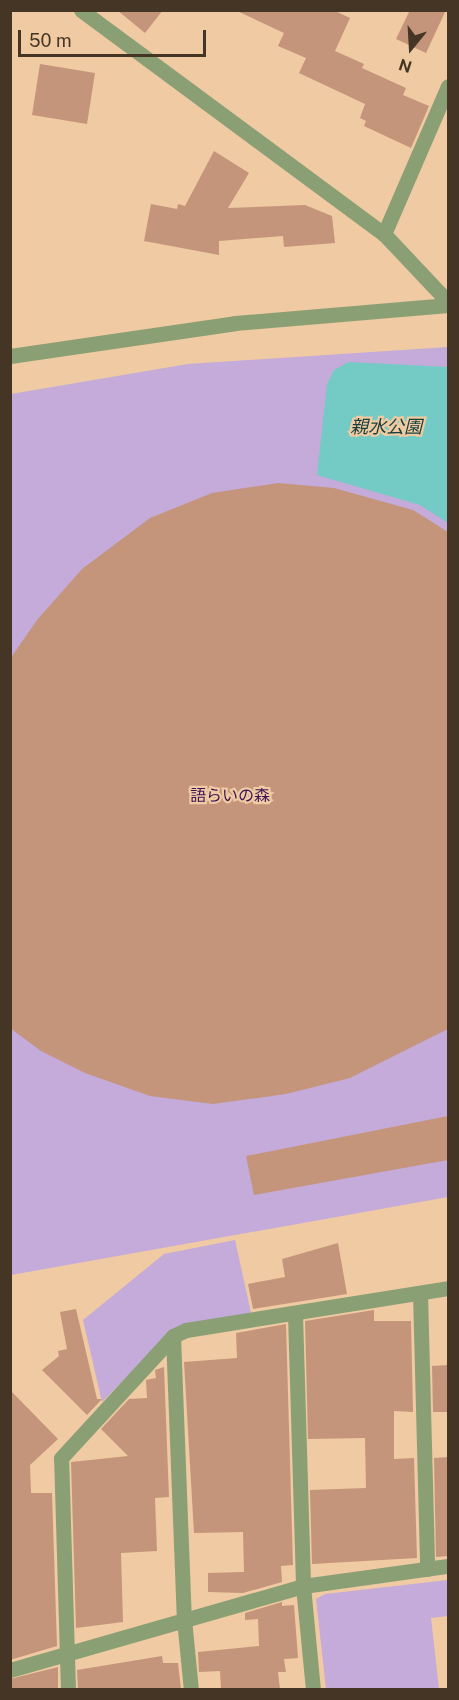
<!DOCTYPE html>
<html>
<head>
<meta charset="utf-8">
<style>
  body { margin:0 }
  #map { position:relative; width:459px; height:1700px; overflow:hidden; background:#efcaa2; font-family:"Public Sans","Noto Sans JP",sans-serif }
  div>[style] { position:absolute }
  .green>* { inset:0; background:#c4abd9 }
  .water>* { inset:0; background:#74cac4 }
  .building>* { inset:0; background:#c4957b }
  .minor>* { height:15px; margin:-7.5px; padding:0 7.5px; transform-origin:7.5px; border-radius:7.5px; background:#8a9f74 }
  span { translate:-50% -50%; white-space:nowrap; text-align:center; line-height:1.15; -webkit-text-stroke:4.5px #efcaa2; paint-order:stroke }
  .park-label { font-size:16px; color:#3c1355 }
  .water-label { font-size:18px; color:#163f3c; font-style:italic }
  .frame { position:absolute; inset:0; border:12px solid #443525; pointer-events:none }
  .north { position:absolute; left:381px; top:18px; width:60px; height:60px; -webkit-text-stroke:4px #efcaa2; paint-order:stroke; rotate:198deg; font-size:16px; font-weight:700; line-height:24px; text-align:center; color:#443525 }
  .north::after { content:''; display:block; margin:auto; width:21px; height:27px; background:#443525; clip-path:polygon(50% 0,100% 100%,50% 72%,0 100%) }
  .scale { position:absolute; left:18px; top:30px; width:188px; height:27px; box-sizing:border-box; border:3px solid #443525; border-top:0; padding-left:8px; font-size:18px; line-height:21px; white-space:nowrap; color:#443525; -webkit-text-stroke:4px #efcaa2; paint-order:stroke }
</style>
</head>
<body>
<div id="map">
  <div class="green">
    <i style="clip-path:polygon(448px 347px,448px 1197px,11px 1275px,11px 394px,188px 364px)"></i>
    <i style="clip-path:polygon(235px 1240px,251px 1313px,170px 1333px,102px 1402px,83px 1320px,164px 1254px)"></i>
    <i style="clip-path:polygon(448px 1580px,448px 1616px,431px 1618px,439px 1689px,326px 1689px,316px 1599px,325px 1594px)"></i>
  </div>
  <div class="water">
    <i style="clip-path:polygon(349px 362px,448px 367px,448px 523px,420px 505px,317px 475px,327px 384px,334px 370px)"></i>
  </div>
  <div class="building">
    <i style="clip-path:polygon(117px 10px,163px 10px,145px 33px)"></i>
    <i style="clip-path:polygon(235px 10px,333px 10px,350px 18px,335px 51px,364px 64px,362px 68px,406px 88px,403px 95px,429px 106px,411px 148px,364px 126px,366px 121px,360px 118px,365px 104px,299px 73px,306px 58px,278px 46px,284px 33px)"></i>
    <i style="clip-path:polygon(410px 10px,446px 10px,426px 53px,396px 39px)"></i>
    <i style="clip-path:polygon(40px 64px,95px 73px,87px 124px,32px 115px)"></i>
    <i style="clip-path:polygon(214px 151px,249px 173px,228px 208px,305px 205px,332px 216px,335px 243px,284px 247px,283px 236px,219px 241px,219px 255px,144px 241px,151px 204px,177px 209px,178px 204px,185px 206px)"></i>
    <i style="clip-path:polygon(278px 483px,334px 488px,413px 510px,448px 532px,448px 1029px,350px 1078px,286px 1094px,213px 1104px,150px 1096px,85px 1073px,41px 1051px,10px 1028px,10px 659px,37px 620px,82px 569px,150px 518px,212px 493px)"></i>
    <i style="clip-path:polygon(448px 1116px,448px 1160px,254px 1195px,246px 1156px)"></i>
    <i style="clip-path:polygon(338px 1243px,347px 1294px,253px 1309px,248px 1284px,285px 1277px,282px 1259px)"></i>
    <i style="clip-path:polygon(76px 1309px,97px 1399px,102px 1399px,87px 1415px,42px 1370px,59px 1356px,58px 1351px,67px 1349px,60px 1312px)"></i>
    <i style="clip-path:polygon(374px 1310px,374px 1321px,411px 1321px,413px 1412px,394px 1411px,394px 1459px,414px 1458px,417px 1558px,312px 1564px,310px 1490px,366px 1488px,365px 1438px,308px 1439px,305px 1321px)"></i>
    <i style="clip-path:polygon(286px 1324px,293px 1565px,281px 1566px,282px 1582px,243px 1593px,208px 1592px,208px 1573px,244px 1572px,243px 1532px,194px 1533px,184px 1362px,237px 1358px,236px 1333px)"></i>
    <i style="clip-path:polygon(448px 1365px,448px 1412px,433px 1412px,432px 1366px)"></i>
    <i style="clip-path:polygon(164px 1367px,169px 1497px,155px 1498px,157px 1551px,121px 1553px,123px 1622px,76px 1628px,71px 1462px,128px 1456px,101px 1429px,129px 1399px,147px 1398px,146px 1380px,156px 1378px,155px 1370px)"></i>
    <i style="clip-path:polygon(10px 1390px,58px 1439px,30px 1465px,31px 1493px,52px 1493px,57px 1646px,10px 1660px)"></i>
    <i style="clip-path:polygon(448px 1457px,448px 1556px,436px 1557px,434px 1458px)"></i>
    <i style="clip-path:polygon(282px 1602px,282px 1606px,294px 1605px,298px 1658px,284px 1659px,286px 1672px,278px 1672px,280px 1689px,221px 1689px,220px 1671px,199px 1672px,198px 1652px,259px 1646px,258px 1619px,245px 1620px,245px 1613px)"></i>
    <i style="clip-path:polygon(162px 1656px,163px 1663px,178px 1663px,181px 1689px,78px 1689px,77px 1670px)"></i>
    <i style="clip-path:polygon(58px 1667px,58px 1689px,10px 1689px,10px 1679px)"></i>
  </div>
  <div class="minor">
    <i style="left:81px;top:10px;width:377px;rotate:36.5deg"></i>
    <i style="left:384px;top:234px;width:93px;rotate:46.7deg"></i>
    <i style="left:384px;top:234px;width:161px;rotate:-66.6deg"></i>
    <i style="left:10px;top:356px;width:227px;rotate:-8.3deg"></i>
    <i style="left:235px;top:323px;width:214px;rotate:-4.8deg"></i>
    <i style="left:420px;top:1293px;width:276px;rotate:88.5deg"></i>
    <i style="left:295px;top:1314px;width:272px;rotate:88.3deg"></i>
    <i style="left:303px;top:1586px;width:104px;rotate:84.5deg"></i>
    <i style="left:173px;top:1336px;width:283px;rotate:87.8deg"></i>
    <i style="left:184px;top:1619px;width:71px;rotate:84.4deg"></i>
    <i style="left:10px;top:1670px;width:305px;rotate:-16deg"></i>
    <i style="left:303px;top:1586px;width:146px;rotate:-7.9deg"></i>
    <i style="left:68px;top:1690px;width:232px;rotate:-91.7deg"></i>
    <i style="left:61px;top:1458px;width:166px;rotate:-47.4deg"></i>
    <i style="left:173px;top:1336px;width:14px;rotate:-25deg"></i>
    <i style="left:186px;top:1330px;width:265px;rotate:-9.1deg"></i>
  </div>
  <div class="park-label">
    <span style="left:230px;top:796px">語らいの森</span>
  </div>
  <div class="water-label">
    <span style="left:386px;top:427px">親水公園</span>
  </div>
  <div class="frame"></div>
  <div class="north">N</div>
  <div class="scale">50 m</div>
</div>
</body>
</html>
